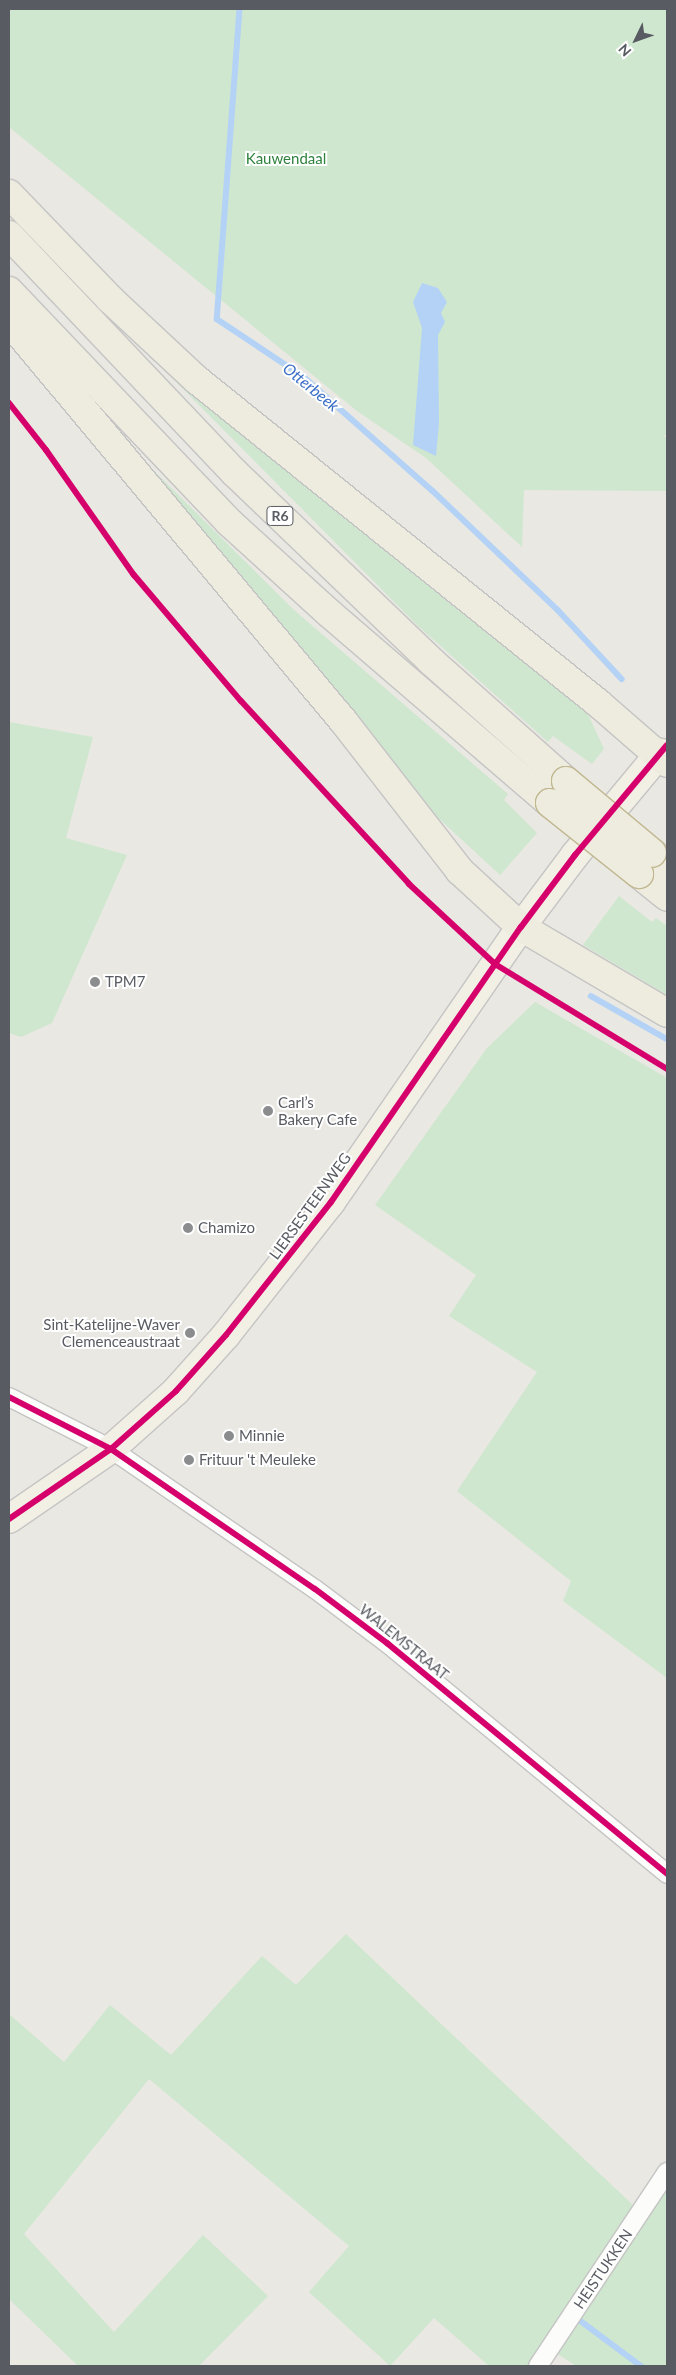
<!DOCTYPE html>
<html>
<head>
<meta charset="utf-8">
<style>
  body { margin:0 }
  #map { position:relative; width:676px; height:2375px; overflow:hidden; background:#e9e8e2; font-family:Lato,sans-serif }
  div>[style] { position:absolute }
  .green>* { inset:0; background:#cfe7cf }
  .water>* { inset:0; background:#b4d2f6 }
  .stream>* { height:5.5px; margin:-2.75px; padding:0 2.75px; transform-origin:2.75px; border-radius:2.75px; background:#b4d2f6 }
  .roads { filter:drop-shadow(1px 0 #c5c4c4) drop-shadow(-1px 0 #c5c4c4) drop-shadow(0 1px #c5c4c4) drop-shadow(0 -1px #c5c4c4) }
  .street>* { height:18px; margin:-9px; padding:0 9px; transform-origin:9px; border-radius:9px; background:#fcfcfb }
  .primary>* { height:28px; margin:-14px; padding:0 14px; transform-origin:14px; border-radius:14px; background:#f2f0e5 }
  .highway>* { height:28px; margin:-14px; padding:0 14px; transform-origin:14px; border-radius:14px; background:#eeecdf }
  .bridges { filter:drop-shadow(1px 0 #c0b790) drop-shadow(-1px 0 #c0b790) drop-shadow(0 1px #c0b790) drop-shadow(0 -1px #c0b790) }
  .highway-bridge>* { height:28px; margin:-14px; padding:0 14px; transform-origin:14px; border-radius:14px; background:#eeecdf }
  .cycleway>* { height:6px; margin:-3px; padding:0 3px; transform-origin:3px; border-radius:3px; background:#d6006c }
  .dots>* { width:14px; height:14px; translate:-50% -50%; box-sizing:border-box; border:2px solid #fff; border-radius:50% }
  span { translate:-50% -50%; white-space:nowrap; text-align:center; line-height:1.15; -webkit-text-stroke:4px #fff; paint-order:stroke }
  .shield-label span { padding:1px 4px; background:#fff; border:1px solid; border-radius:4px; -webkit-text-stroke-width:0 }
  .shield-label { font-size:14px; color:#585b61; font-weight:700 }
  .park-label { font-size:15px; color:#2f823d }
  .poi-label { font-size:15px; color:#585b61 }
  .left { translate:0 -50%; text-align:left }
  .right { translate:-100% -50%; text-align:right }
  .street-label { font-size:15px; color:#585b61 }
  .water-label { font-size:16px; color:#3b6fc7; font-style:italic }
  .frame { position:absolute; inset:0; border:10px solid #585b61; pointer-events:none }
  .north { position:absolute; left:611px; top:15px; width:50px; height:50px; -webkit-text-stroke:4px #fff; paint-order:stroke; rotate:228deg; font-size:14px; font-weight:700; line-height:20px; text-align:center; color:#585b61 }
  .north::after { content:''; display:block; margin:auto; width:18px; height:22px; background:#585b61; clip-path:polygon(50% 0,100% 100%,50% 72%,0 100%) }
</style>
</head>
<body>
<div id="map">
  <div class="green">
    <i style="clip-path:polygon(9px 9px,667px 9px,667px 433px,664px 436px,667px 439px,667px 491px,524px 490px,522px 547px,426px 458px,357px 411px,9px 127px)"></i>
    <i style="clip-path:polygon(89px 294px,583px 703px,604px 749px,592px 764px,553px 736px,548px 742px,417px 625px)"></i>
    <i style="clip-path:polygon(108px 425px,294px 610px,508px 794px,504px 800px,537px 833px,500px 875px,436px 816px)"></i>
    <i style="clip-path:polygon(9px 722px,93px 737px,66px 838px,127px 855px,52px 1023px,21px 1037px,9px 1033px)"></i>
    <i style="clip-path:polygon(619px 896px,652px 922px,656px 918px,667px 926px,667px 995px,583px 945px)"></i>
    <i style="clip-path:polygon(535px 1002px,667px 1078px,667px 1678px,563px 1601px,571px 1581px,457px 1491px,537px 1372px,449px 1316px,476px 1275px,375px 1205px,487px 1048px)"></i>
    <i style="clip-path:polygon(346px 1934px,635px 2207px,531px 2366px,489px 2366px,434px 2318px,390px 2366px,309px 2292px,349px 2246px,149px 2079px,24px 2234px,114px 2332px,203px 2235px,268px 2296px,199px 2366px,78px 2366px,9px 2299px,9px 2014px,64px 2062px,110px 2005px,171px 2055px,262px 1956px,296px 1985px)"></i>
    <i style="clip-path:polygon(667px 2177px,667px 2366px,576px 2366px,552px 2350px)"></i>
  </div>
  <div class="water">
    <i style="clip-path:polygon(422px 283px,438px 288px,447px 302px,441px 313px,445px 322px,438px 335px,439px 423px,436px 456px,413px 445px,422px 328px,413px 302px)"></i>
  </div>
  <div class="stream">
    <i style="left:240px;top:9px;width:311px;rotate:94.2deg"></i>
    <i style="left:217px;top:319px;width:105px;rotate:33.7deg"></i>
    <i style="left:304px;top:377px;width:172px;rotate:41.5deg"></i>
    <i style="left:433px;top:491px;width:173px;rotate:43.6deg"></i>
    <i style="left:558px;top:610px;width:94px;rotate:47.2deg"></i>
    <i style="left:591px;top:996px;width:87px;rotate:29.5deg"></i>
    <i style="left:580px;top:2314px;width:5px;rotate:112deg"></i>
    <i style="left:578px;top:2319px;width:79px;rotate:36.7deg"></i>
  </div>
  <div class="roads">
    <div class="street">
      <i style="left:9px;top:1397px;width:114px;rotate:27deg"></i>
      <i style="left:111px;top:1449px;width:247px;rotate:34.5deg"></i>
      <i style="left:315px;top:1589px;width:90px;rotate:36.9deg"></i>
      <i style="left:387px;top:1643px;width:363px;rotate:39.5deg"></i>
      <i style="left:538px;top:2366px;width:233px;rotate:-56.4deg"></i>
    </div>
    <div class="primary">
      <i style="left:9px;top:1519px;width:124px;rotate:-34.5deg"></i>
      <i style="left:111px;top:1449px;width:87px;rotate:-41.7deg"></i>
      <i style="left:176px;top:1391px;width:75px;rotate:-48.2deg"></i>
      <i style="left:226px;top:1335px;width:169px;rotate:-51.7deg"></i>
      <i style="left:331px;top:1202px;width:334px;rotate:-55.4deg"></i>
      <i style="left:521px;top:927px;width:90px;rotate:-53.1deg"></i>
      <i style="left:575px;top:855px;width:133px;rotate:-50.2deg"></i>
    </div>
    <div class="highway">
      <i style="left:9px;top:194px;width:146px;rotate:46.1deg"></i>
      <i style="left:110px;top:299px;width:119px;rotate:43deg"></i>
      <i style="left:197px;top:380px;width:515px;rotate:38.85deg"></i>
      <i style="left:598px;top:703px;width:91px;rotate:41deg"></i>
      <i style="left:9px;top:235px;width:328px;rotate:46.5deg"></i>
      <i style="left:235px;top:473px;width:272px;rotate:43.8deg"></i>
      <i style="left:431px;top:661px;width:181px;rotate:41.6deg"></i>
      <i style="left:9px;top:291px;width:319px;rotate:46.4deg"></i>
      <i style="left:229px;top:522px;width:135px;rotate:42.3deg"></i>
      <i style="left:329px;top:613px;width:291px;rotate:40.7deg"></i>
      <i style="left:9px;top:321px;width:523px;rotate:50.12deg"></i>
      <i style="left:344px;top:722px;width:189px;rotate:52.1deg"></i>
      <i style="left:460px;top:871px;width:83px;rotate:42.6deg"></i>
      <i style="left:521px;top:927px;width:169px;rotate:30.5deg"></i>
      <i style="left:652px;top:853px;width:19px;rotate:39deg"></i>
      <i style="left:639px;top:874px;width:36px;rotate:39deg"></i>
    </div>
  </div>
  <div class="bridges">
    <div class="highway-bridge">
      <i style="left:566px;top:781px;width:112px;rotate:39.9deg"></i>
      <i style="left:550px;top:803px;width:114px;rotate:38.6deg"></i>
    </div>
  </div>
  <div class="cycleway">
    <i style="left:9px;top:403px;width:60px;rotate:51.8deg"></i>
    <i style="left:46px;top:450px;width:153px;rotate:54.9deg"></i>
    <i style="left:134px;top:575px;width:165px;rotate:49.7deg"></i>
    <i style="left:241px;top:701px;width:248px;rotate:47.4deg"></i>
    <i style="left:409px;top:884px;width:117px;rotate:42.9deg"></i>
    <i style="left:495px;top:964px;width:202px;rotate:31.4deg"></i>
    <i style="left:9px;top:1397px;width:114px;rotate:27deg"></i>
    <i style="left:111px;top:1449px;width:247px;rotate:34.5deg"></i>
    <i style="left:315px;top:1589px;width:90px;rotate:36.9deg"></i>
    <i style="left:387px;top:1643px;width:363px;rotate:39.5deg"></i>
    <i style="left:9px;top:1519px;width:124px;rotate:-34.5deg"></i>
    <i style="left:111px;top:1449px;width:87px;rotate:-41.7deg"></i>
    <i style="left:176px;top:1391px;width:75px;rotate:-48.2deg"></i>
    <i style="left:226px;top:1335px;width:169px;rotate:-51.7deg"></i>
    <i style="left:331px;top:1202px;width:334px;rotate:-55.4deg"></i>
    <i style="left:521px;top:927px;width:90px;rotate:-53.1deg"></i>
    <i style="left:575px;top:855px;width:143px;rotate:-50.1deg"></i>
  </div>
  <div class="dots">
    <i style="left:95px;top:982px;background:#8b8c8e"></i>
    <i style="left:268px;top:1111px;background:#8b8c8e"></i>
    <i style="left:188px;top:1228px;background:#8b8c8e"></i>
    <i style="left:190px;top:1333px;background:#8b8c8e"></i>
    <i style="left:229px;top:1436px;background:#8b8c8e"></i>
    <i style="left:189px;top:1460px;background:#8b8c8e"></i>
  </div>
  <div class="shield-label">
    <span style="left:280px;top:516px">R6</span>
  </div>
  <div class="park-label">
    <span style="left:286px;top:159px">Kauwendaal</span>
  </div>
  <div class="poi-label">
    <span class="left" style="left:105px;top:982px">TPM7</span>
    <span class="left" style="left:278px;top:1111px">Carl’s<br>Bakery Cafe</span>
    <span class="left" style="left:198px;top:1228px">Chamizo</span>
    <span class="right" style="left:180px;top:1333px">Sint-Katelijne-Waver<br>Clemenceaustraat</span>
    <span class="left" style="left:239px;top:1436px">Minnie</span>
    <span class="left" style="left:199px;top:1460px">Frituur 't Meuleke</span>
  </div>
  <div class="street-label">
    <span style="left:310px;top:1206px;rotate:-54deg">LIERSESTEENWEG</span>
    <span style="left:404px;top:1642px;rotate:39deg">WALEMSTRAAT</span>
    <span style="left:603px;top:2269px;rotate:-56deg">HEISTUKKEN</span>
  </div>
  <div class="water-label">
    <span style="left:311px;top:387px;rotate:39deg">Otterbeek</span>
  </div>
  <div class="frame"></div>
  <div class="north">N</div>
</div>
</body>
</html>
